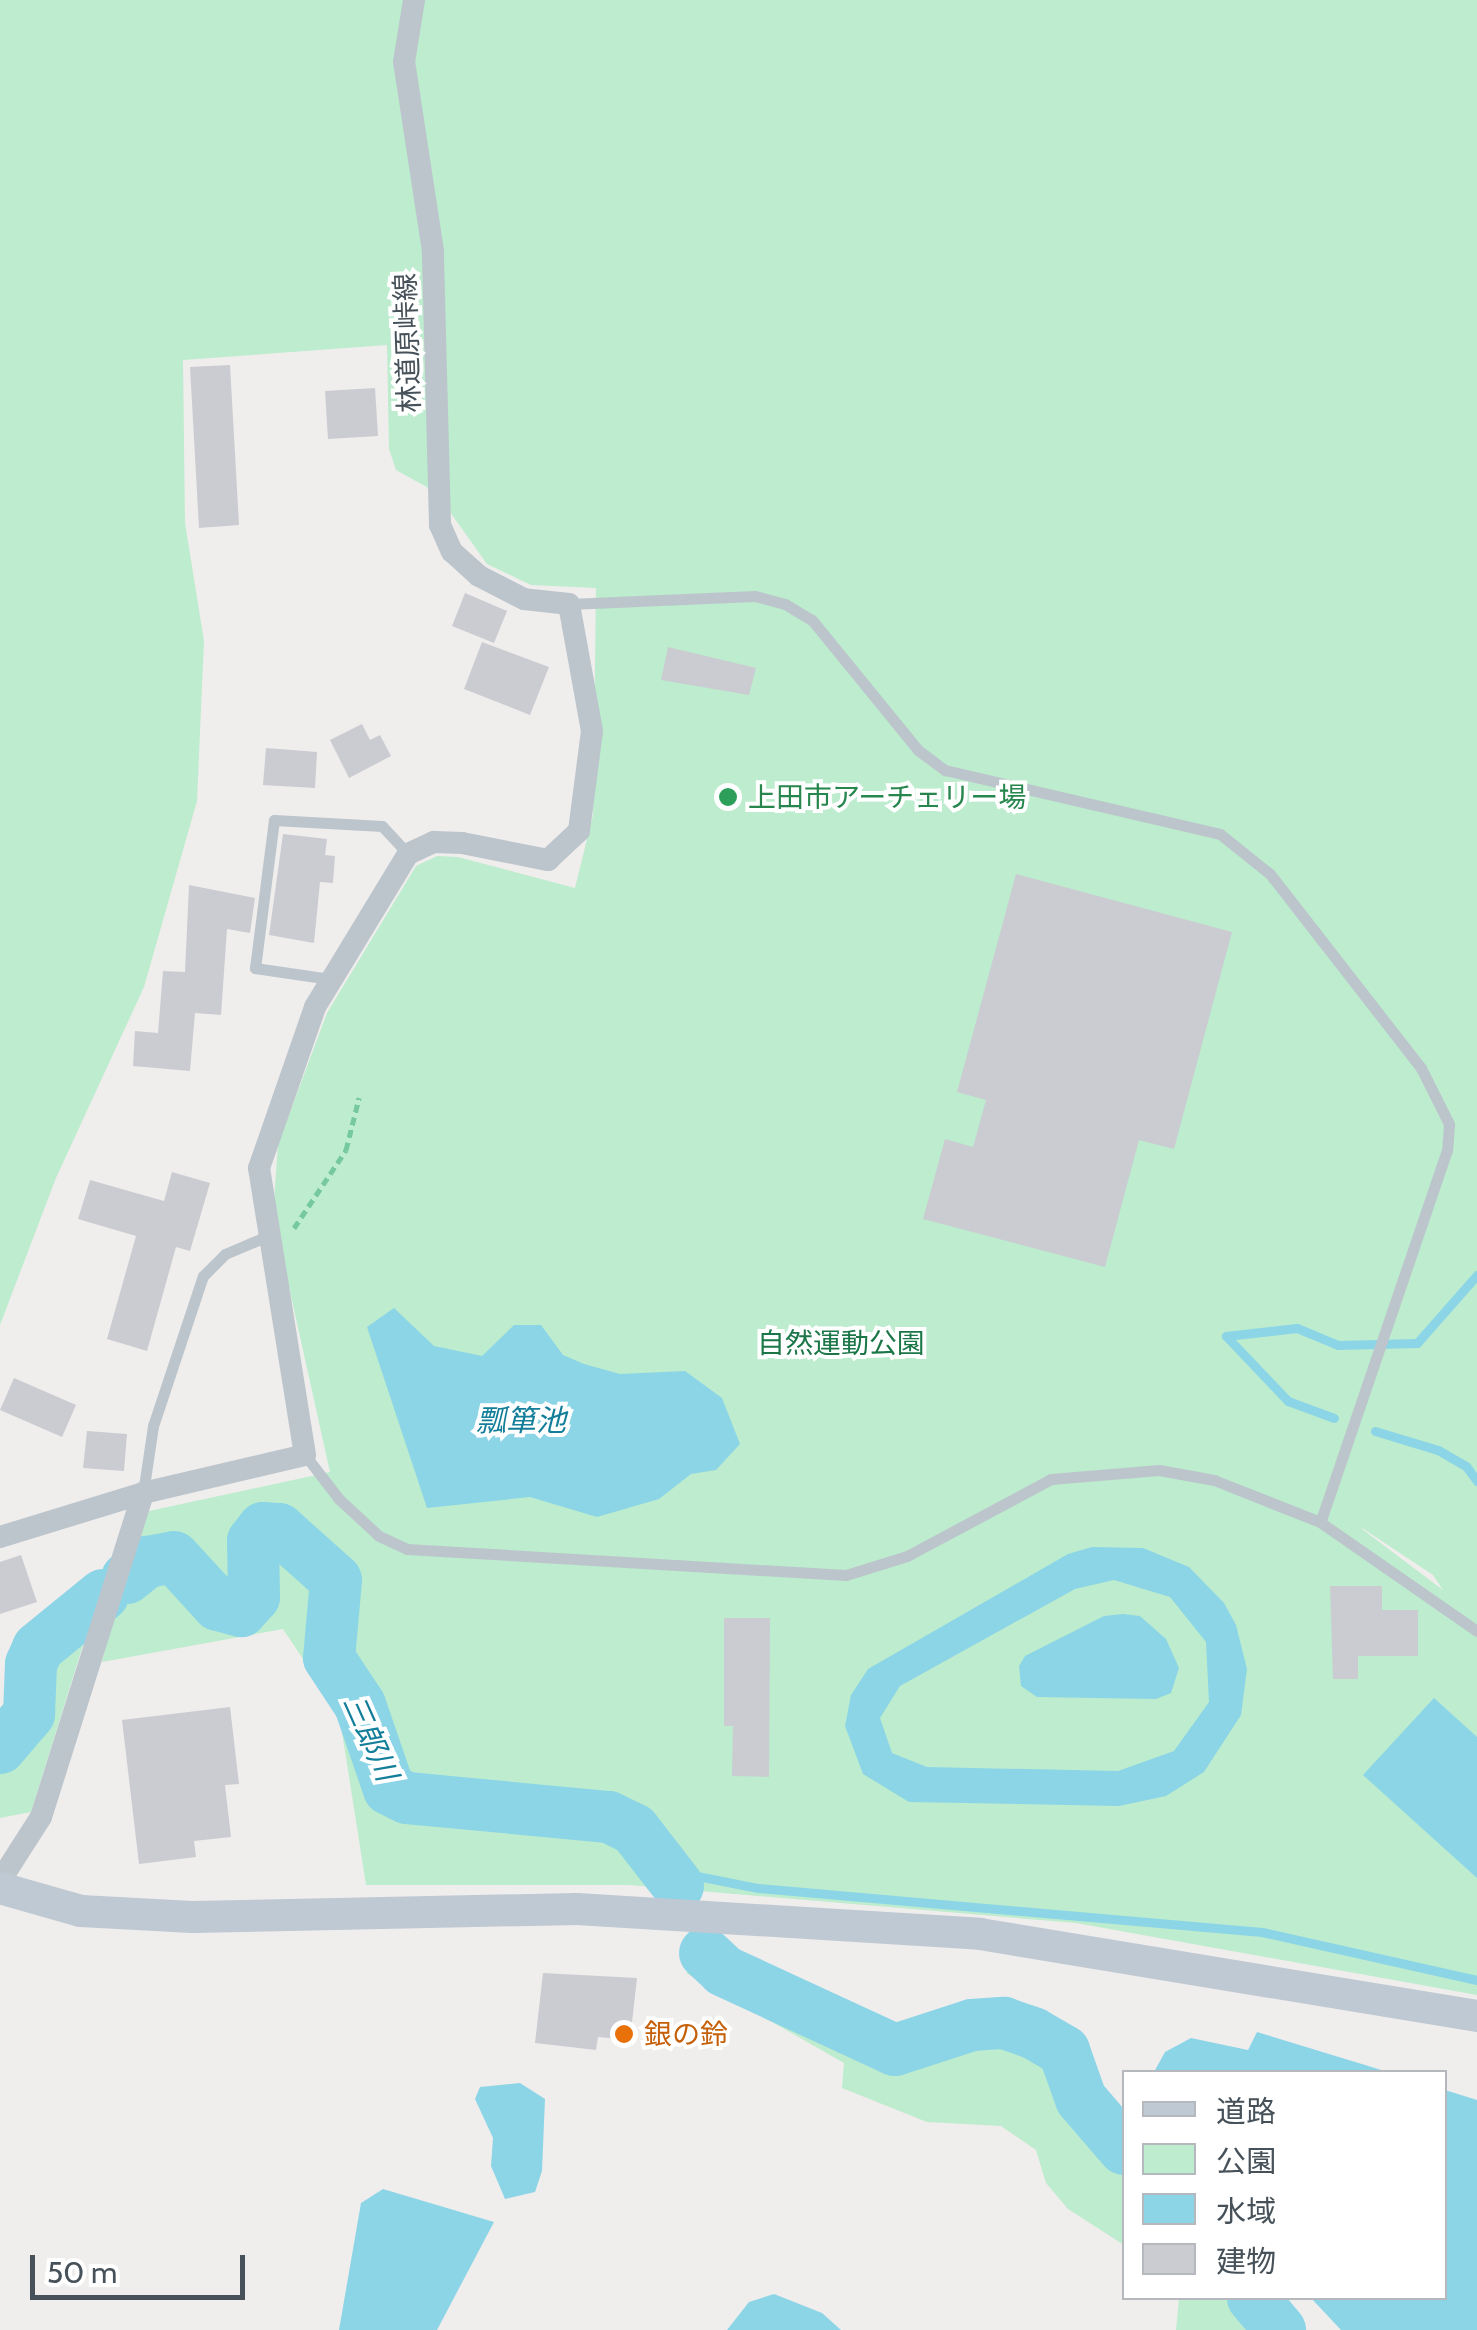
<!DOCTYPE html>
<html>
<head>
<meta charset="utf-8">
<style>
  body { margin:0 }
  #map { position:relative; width:1477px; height:2330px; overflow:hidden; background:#f0eded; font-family:Cabin,"Noto Sans JP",sans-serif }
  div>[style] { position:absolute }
  .green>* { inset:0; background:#bdecce }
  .water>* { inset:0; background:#8cd5e7 }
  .stream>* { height:9px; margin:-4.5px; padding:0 4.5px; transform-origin:4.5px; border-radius:4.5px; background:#8cd5e7 }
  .river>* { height:52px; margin:-26px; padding:0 26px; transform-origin:26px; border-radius:26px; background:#8cd5e7 }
  .building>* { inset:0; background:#caccd2 }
  .path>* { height:5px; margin-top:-2.5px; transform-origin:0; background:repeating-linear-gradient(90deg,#76c89f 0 8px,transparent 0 13px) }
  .lane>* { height:11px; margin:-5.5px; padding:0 5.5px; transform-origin:5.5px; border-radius:5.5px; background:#bcc5cc }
  .street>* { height:22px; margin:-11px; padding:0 11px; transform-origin:11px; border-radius:11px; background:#bcc5cc }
  .secondary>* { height:32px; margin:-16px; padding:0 16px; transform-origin:16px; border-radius:16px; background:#bec9d3 }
  .dots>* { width:28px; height:28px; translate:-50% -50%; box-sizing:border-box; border:5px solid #fff; border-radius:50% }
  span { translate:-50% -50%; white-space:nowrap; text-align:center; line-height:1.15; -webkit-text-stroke:8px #fff; paint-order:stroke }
  .street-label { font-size:28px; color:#465159 }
  .leisure-label { font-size:28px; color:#27864d }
  .left { translate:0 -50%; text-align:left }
  .park-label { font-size:28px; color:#1b7748 }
  .food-label { font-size:28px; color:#c56008 }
  .water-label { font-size:30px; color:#137e99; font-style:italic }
  .legend { position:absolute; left:1122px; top:2070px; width:325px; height:230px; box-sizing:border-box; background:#fff; border:2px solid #b5b9bd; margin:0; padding:12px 18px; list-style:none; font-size:30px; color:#465159 }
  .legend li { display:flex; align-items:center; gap:20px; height:50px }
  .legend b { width:50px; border:2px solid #b5b9bd }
  .scale { position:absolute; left:30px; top:2255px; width:215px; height:45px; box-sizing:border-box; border:5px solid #465159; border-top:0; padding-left:12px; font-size:30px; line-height:35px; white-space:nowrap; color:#465159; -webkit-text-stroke:8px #fff; paint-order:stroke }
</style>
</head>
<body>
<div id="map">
  <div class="green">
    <i style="clip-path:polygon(evenodd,0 0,1477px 0,1477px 1995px,1076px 1923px,629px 1885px,366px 1885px,339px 1713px,283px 1629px,102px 1662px,123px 1573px,149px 1511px,330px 1472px,273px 1215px,278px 1144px,327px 1013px,416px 866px,437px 856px,458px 857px,575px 888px,593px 815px,596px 588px,531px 585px,487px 564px,450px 512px,450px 500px,396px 470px,389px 449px,387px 345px,183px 360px,185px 523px,204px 641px,197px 801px,144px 987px,56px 1178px,0 1325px,0 0,1362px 1528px,1433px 1575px,1443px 1590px,1362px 1529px,1362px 1528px)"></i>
    <i style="clip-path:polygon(104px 1578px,31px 1812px,0 1818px,0 1738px,7px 1731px,13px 1655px,33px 1631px)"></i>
    <i style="clip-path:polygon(720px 1955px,897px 2041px,974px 2016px,1011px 2016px,1044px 2028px,1067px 2045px,1090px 2093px,1124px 2135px,1124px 2245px,1068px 2209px,1046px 2183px,1036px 2150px,1001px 2126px,927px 2122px,842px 2088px,844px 2063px,686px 1973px)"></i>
    <i style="clip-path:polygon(1179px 2298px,1265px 2298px,1293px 2330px,1176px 2330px)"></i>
  </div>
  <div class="water">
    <i style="clip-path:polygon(394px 1308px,434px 1346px,482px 1356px,514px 1325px,541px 1325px,563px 1355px,584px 1364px,620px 1374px,685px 1371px,722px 1398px,740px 1444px,716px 1470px,691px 1474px,659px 1499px,597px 1517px,530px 1497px,427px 1508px,367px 1327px)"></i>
    <i style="clip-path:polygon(evenodd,1092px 1547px,1143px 1548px,1189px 1567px,1224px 1603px,1236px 1625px,1247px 1669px,1241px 1715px,1204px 1772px,1166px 1796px,1119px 1806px,909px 1802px,863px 1774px,845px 1726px,851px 1695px,868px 1669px,1068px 1554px,1092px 1547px,1114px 1580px,1170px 1597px,1206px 1642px,1209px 1702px,1174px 1751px,1118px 1771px,927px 1767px,892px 1753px,880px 1718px,900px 1686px,1075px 1589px,1114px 1580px)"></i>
    <i style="clip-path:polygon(1123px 1614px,1140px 1616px,1166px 1639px,1179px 1668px,1171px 1693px,1156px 1699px,1037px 1697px,1021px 1686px,1019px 1666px,1025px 1656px,1104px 1616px)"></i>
    <i style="clip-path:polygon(1434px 1698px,1477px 1737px,1477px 1878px,1363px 1775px)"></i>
    <i style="clip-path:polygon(1257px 2032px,1388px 2072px,1154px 2072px,1165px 2052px,1191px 2038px,1248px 2050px)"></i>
    <i style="clip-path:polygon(520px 2083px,545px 2099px,542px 2171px,535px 2192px,505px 2199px,491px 2166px,493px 2138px,475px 2099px,480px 2087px)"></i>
    <i style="clip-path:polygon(1445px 2090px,1477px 2100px,1477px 2330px,1341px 2330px,1311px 2298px,1444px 2298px)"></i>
    <i style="clip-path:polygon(383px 2189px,494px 2222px,437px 2330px,339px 2330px,361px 2203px)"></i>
    <i style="clip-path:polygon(774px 2294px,822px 2313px,841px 2330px,727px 2330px,749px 2302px)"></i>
  </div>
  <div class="stream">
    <i style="left:1226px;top:1336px;width:71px;rotate:-6.4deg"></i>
    <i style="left:1297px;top:1328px;width:44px;rotate:22.5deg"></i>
    <i style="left:1338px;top:1345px;width:79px;rotate:-1.5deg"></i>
    <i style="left:1417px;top:1343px;width:91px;rotate:-48.6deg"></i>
    <i style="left:1226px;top:1336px;width:90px;rotate:46.4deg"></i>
    <i style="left:1288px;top:1401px;width:49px;rotate:20.3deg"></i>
    <i style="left:1375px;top:1431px;width:66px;rotate:16.8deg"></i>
    <i style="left:1438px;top:1450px;width:32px;rotate:30deg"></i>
    <i style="left:1466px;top:1466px;width:19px;rotate:54deg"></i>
    <i style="left:667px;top:1870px;width:93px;rotate:11.2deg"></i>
    <i style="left:758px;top:1888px;width:506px;rotate:4.99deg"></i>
    <i style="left:1262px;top:1932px;width:220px;rotate:12.6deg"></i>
  </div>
  <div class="river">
    <i style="left:127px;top:1578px;width:26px;rotate:-39deg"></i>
    <i style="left:147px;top:1562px;width:27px;rotate:-10deg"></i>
    <i style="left:174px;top:1557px;width:65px;rotate:47.5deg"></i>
    <i style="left:218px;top:1605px;width:24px;rotate:15deg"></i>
    <i style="left:241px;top:1611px;width:19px;rotate:-47deg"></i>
    <i style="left:254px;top:1597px;width:56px;rotate:-91deg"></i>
    <i style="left:253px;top:1541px;width:16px;rotate:-52deg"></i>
    <i style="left:263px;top:1528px;width:16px;rotate:4deg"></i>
    <i style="left:279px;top:1529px;width:76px;rotate:41.8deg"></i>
    <i style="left:336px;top:1580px;width:78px;rotate:95.1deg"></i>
    <i style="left:329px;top:1658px;width:56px;rotate:56.6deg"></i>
    <i style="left:360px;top:1705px;width:89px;rotate:71deg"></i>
    <i style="left:389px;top:1789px;width:20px;rotate:27deg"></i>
    <i style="left:407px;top:1798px;width:203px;rotate:5.4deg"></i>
    <i style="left:609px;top:1817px;width:28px;rotate:26deg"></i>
    <i style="left:634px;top:1829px;width:72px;rotate:52.3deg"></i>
    <i style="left:0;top:1748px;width:45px;rotate:-49.5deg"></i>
    <i style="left:29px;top:1714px;width:50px;rotate:-87.7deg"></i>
    <i style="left:31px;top:1664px;width:17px;rotate:-66deg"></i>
    <i style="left:38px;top:1648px;width:84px;rotate:-39.2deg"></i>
    <i style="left:705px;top:1953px;width:26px;rotate:43deg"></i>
    <i style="left:724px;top:1971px;width:188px;rotate:24.8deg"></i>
    <i style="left:895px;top:2050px;width:81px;rotate:-18deg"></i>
    <i style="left:972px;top:2025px;width:32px;rotate:-4deg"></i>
    <i style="left:1004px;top:2023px;width:31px;rotate:19deg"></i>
    <i style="left:1033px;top:2033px;width:36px;rotate:30deg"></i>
    <i style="left:1064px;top:2051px;width:51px;rotate:70.5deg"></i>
    <i style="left:1081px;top:2099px;width:66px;rotate:49.3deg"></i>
    <i style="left:1253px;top:2298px;width:42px;rotate:49.8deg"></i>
  </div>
  <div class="building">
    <i style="clip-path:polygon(230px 365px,239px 525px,199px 528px,190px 367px)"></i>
    <i style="clip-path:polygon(375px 388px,378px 436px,328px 439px,325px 391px)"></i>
    <i style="clip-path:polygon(465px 593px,507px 611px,494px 643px,452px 626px)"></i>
    <i style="clip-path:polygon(482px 642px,549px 667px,530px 715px,464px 689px)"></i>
    <i style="clip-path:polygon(668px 647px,756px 668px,749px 695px,661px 680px)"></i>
    <i style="clip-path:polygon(362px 724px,370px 740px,380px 735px,391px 756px,349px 778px,330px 740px)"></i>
    <i style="clip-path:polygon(266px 748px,317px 752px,315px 788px,263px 785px)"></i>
    <i style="clip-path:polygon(283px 834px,327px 839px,325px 855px,335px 856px,333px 883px,320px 882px,314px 943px,269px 935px)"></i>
    <i style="clip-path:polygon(1016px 874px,1232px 932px,1174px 1149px,1139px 1140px,1105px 1267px,923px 1219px,945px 1139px,973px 1147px,986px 1100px,957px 1092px)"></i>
    <i style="clip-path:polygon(189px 885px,255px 898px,250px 933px,227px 929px,221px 1015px,195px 1013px,190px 1071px,133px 1066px,135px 1031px,158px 1033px,163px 971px,185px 972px)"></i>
    <i style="clip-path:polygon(172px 1172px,210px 1183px,190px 1251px,176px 1247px,147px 1351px,107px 1339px,136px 1236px,78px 1219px,90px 1180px,164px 1201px)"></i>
    <i style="clip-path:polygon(14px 1378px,76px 1405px,62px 1437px,0 1410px)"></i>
    <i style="clip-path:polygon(87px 1431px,127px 1434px,124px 1471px,83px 1468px)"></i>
    <i style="clip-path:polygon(21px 1555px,37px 1602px,0 1614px,0 1562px)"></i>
    <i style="clip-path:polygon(1330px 1586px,1382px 1586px,1382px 1610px,1418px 1610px,1418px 1656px,1358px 1656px,1358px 1679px,1333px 1679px)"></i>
    <i style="clip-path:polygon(724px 1618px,770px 1618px,769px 1777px,732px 1776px,733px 1726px,724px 1726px)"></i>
    <i style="clip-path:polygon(230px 1707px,239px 1784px,225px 1785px,231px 1837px,194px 1841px,196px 1857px,139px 1864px,122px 1720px)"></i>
    <i style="clip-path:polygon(543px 1973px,637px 1978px,630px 2040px,598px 2037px,596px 2050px,535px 2043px)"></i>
  </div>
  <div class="path">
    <i style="left:294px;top:1228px;width:94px;rotate:-56.3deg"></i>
    <i style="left:346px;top:1150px;width:54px;rotate:-76deg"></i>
  </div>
  <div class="lane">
    <i style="left:569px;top:604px;width:186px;rotate:-2.5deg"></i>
    <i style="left:755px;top:596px;width:31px;rotate:15deg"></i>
    <i style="left:785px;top:604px;width:31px;rotate:31deg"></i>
    <i style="left:812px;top:620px;width:168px;rotate:50.8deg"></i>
    <i style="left:918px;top:750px;width:34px;rotate:37deg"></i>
    <i style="left:945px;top:770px;width:282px;rotate:13.1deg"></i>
    <i style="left:1220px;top:834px;width:64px;rotate:38.7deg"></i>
    <i style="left:1270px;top:874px;width:246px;rotate:52.1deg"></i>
    <i style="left:1421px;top:1068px;width:63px;rotate:63.4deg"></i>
    <i style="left:1449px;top:1124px;width:26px;rotate:94deg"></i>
    <i style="left:1447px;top:1150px;width:393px;rotate:108.8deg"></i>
    <i style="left:330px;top:979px;width:76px;rotate:-171.7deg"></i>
    <i style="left:255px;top:968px;width:149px;rotate:-82.7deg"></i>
    <i style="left:274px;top:820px;width:108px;rotate:3.2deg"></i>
    <i style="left:382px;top:826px;width:38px;rotate:47deg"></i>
    <i style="left:305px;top:1455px;width:56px;rotate:52.3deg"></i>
    <i style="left:339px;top:1499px;width:54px;rotate:42.8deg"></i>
    <i style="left:379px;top:1536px;width:31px;rotate:25deg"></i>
    <i style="left:407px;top:1549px;width:440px;rotate:3.4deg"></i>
    <i style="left:846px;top:1575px;width:64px;rotate:-17.3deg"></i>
    <i style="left:907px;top:1556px;width:163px;rotate:-28.1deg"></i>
    <i style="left:1051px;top:1479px;width:108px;rotate:-4.8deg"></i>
    <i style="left:1159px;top:1470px;width:56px;rotate:10.3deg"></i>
    <i style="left:1214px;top:1480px;width:114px;rotate:21.6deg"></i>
    <i style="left:1320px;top:1522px;width:191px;rotate:34.8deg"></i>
    <i style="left:143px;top:1493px;width:68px;rotate:-81.5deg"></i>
    <i style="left:153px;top:1426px;width:158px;rotate:-71.6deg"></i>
    <i style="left:203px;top:1276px;width:31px;rotate:-45deg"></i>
    <i style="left:225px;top:1254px;width:43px;rotate:-23deg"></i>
  </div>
  <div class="street">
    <i style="left:0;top:1537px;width:150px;rotate:-17.1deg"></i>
    <i style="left:143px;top:1493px;width:166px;rotate:-13.2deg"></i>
    <i style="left:305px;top:1455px;width:291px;rotate:-99.1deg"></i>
    <i style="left:259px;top:1168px;width:170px;rotate:-70.8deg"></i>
    <i style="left:315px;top:1007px;width:179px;rotate:-58.7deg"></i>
    <i style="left:408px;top:854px;width:29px;rotate:-25deg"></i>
    <i style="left:434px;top:842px;width:28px;rotate:2deg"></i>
    <i style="left:462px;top:843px;width:88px;rotate:11.2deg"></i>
    <i style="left:548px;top:860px;width:42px;rotate:-43.1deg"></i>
    <i style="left:579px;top:831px;width:101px;rotate:-82.6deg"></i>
    <i style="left:592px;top:731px;width:129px;rotate:-100.3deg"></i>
    <i style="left:569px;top:604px;width:45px;rotate:-173.7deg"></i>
    <i style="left:524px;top:599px;width:51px;rotate:-152.9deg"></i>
    <i style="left:479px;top:576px;width:36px;rotate:-138deg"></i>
    <i style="left:452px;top:552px;width:30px;rotate:-114deg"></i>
    <i style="left:440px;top:525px;width:274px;rotate:-91.5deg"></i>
    <i style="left:433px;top:251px;width:191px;rotate:-98.7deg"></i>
    <i style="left:404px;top:62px;width:63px;rotate:-80.8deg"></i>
    <i style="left:0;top:1881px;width:76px;rotate:-57.4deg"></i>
    <i style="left:41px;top:1817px;width:340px;rotate:-72.5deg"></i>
  </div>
  <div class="secondary">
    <i style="left:0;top:1888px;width:84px;rotate:15.9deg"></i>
    <i style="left:81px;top:1911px;width:111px;rotate:3.1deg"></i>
    <i style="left:192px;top:1917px;width:385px;rotate:-1.2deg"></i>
    <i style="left:577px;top:1909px;width:404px;rotate:3.5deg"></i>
    <i style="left:980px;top:1934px;width:504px;rotate:9.37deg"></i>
  </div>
  <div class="dots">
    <i style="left:728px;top:797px;background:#2e9e5b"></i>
    <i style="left:624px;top:2034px;background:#e8710a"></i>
  </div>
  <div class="street-label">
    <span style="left:407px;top:343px;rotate:-92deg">林道原峠線</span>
  </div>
  <div class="leisure-label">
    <span class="left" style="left:748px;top:797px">上田市アーチェリー場</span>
  </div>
  <div class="park-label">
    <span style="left:841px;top:1343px">自然運動公園</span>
  </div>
  <div class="food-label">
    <span class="left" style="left:644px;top:2034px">銀の鈴</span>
  </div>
  <div class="water-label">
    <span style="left:521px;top:1421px">瓢箪池</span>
    <span style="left:370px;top:1738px;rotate:66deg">三郎川</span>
  </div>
  <ul class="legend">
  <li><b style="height:12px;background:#bec9d3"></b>道路</li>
  <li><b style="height:28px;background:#bdecce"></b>公園</li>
  <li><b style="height:28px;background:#8cd5e7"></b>水域</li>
  <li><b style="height:28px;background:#caccd2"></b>建物</li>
  </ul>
  <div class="scale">50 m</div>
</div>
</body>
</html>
